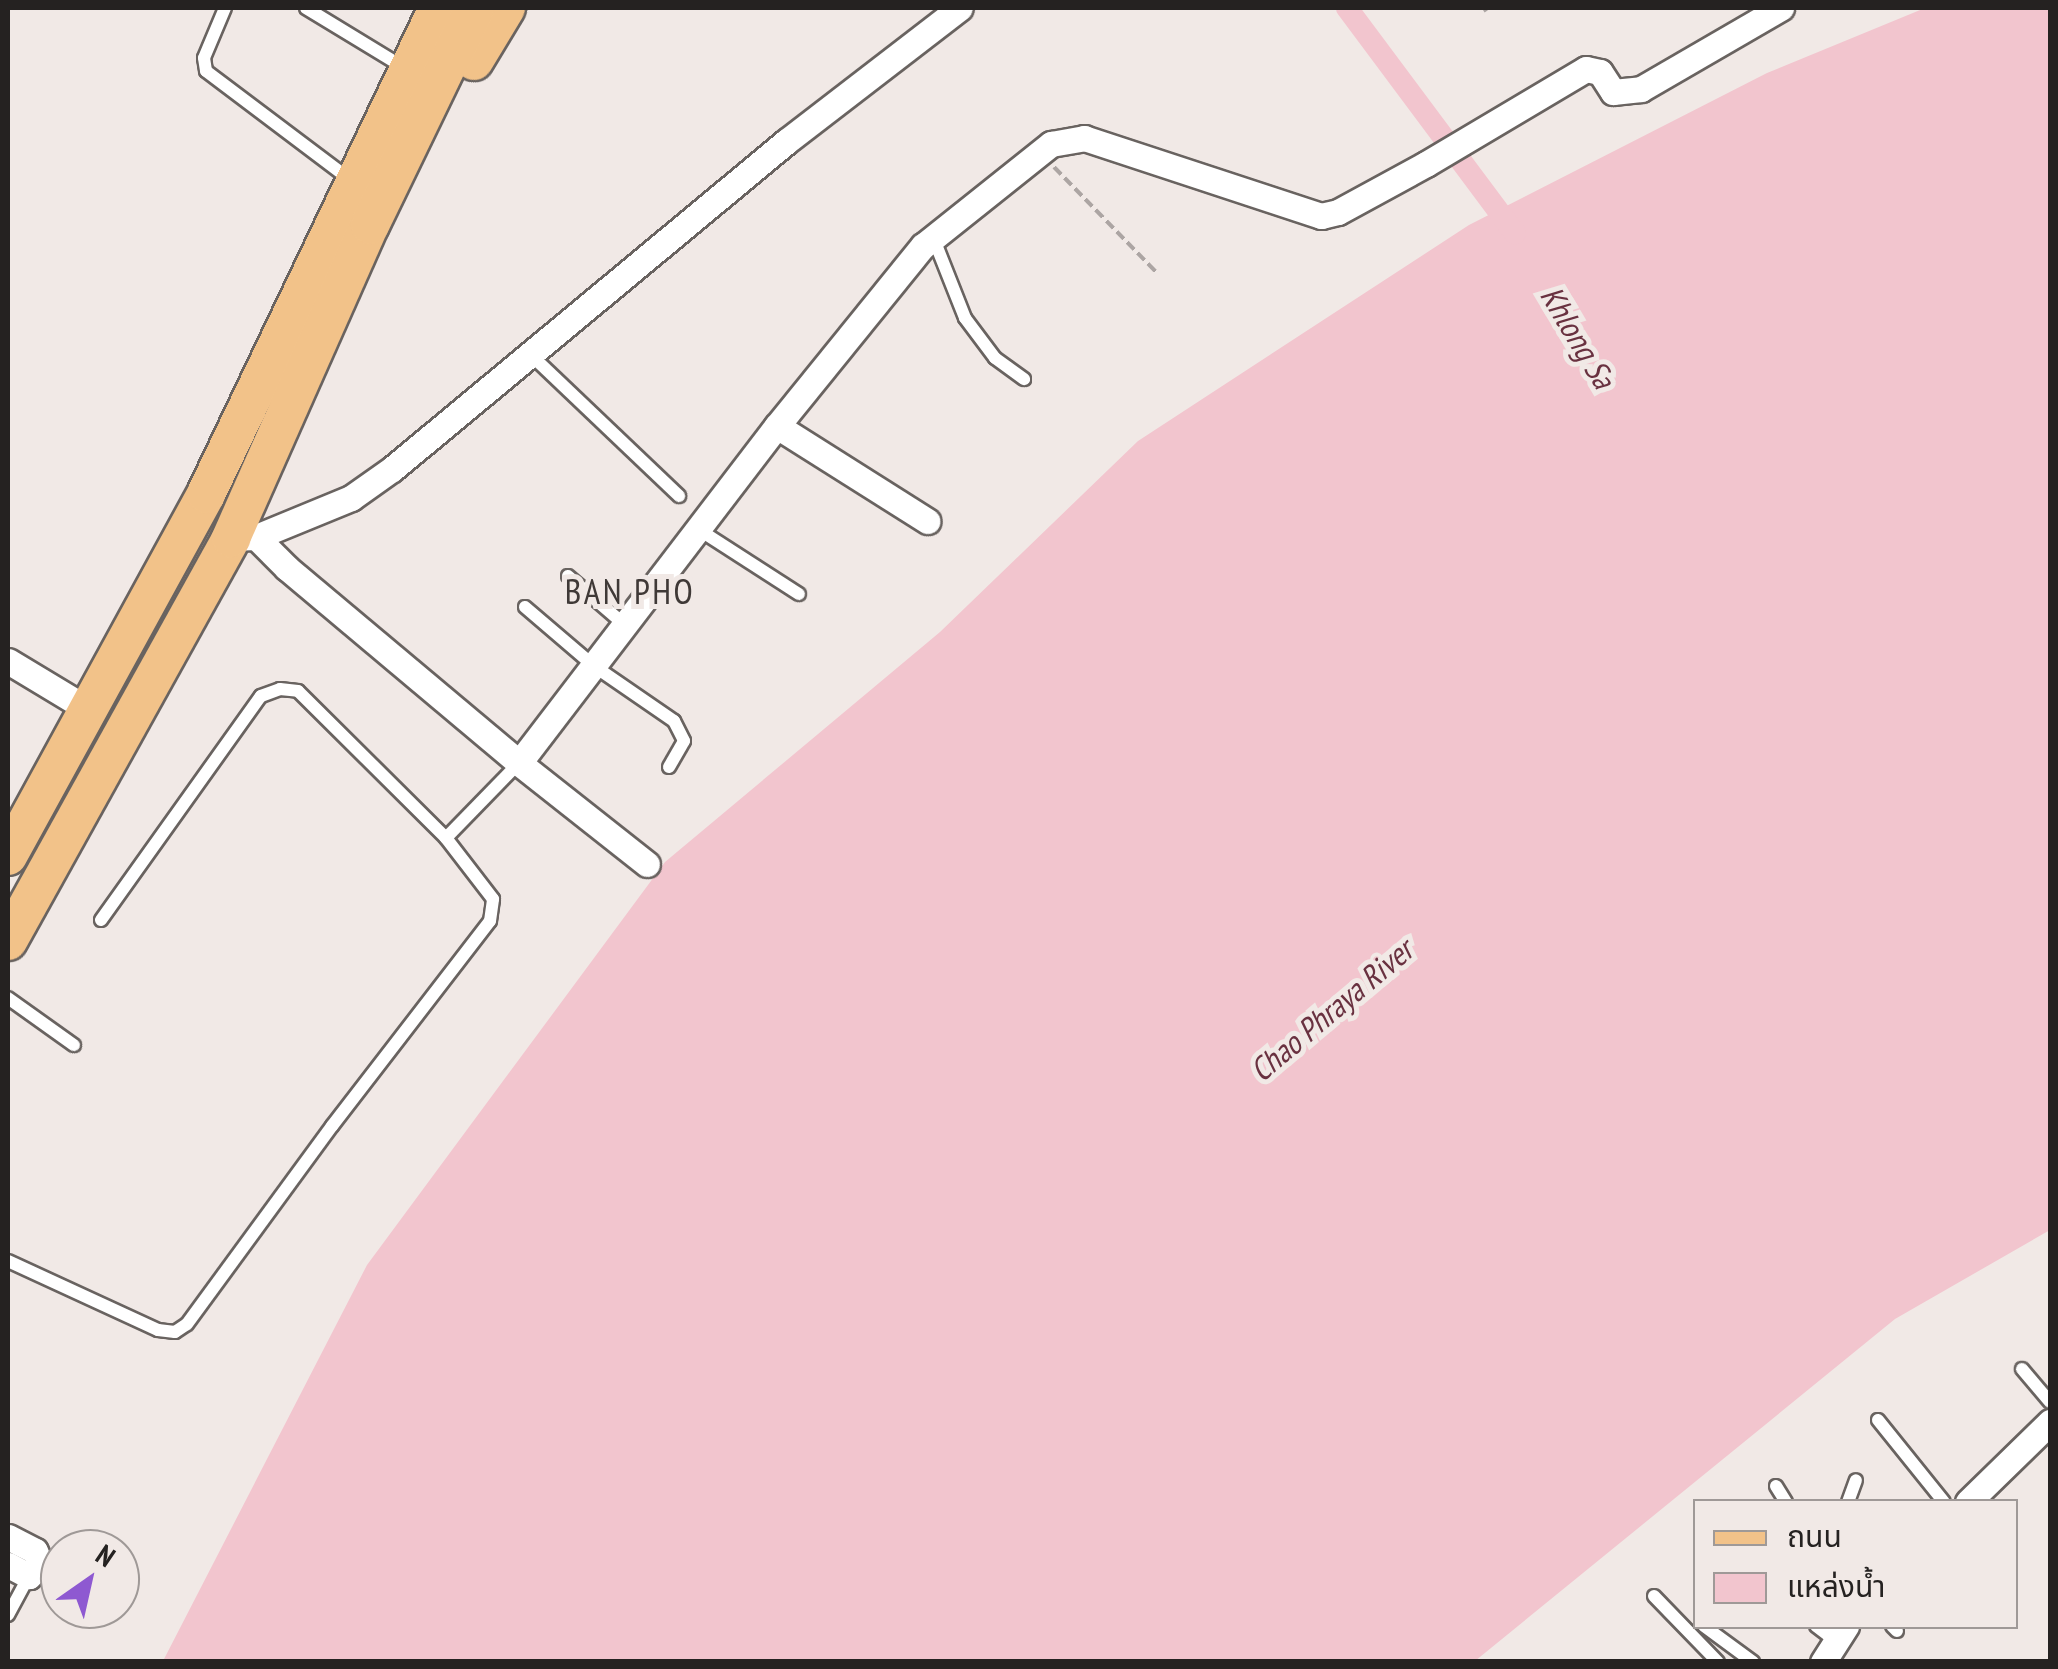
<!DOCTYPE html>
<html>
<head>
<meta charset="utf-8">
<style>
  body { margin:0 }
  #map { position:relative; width:2058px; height:1669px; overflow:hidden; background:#f1e9e6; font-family:"PT Sans Narrow","Noto Sans Thai",sans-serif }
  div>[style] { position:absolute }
  .water>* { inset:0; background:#f2c5ce }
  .canal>* { height:22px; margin:-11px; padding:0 11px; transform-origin:11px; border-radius:11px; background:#f2c5ce }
  .path>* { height:4px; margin-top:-2px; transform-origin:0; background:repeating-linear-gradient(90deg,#aca5a3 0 10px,transparent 0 15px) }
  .roads { filter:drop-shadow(2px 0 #696360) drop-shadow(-2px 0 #696360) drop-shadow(0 2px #696360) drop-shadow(0 -2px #696360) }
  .service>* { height:12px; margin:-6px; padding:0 6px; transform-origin:6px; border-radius:6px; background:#fff }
  .minor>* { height:25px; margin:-12.5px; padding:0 12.5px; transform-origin:12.5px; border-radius:12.5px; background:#fff }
  .primary>* { height:38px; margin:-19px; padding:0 19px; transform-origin:19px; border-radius:19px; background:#f2c289 }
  span { translate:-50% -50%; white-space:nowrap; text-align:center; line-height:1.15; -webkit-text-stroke:10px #f1e9e6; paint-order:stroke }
  .water-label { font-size:32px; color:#693140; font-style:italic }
  .quarter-label { font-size:35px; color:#3f3937; letter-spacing:2.5px }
  .frame { position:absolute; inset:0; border:10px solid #252221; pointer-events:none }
  .legend { position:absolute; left:1693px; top:1499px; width:325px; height:130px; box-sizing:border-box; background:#f1e9e6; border:2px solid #9f9997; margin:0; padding:12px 18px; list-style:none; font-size:30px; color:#252221 }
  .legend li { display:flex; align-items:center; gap:20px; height:50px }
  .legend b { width:50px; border:2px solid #9f9997 }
  .north { position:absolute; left:40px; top:1529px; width:100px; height:100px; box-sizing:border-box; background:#f1e9e6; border:2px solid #9f9997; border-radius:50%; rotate:34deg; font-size:28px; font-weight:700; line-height:40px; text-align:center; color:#252221 }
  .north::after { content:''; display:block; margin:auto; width:35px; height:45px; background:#8e59d1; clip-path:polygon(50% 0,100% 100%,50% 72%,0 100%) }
</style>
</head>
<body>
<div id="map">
  <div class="water">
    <i style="clip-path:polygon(1925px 8px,2050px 8px,2050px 1230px,1895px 1319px,1475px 1661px,163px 1661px,367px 1265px,665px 862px,940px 632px,1138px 441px,1469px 225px,1767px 73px)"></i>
  </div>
  <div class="canal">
    <i style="left:1347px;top:8px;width:281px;rotate:53.3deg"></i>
  </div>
  <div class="path">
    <i style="left:1484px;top:8px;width:4px;rotate:56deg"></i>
    <i style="left:1054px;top:167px;width:148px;rotate:45.8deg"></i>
  </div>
  <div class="roads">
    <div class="service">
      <i style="left:225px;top:8px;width:54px;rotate:112.8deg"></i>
      <i style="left:204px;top:58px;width:13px;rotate:81deg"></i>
      <i style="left:206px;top:71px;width:183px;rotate:37deg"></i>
      <i style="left:306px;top:8px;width:108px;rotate:31.3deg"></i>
      <i style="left:933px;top:237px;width:87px;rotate:68.4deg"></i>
      <i style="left:965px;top:318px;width:50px;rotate:53.1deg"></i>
      <i style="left:995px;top:358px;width:36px;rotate:36deg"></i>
      <i style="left:530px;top:354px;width:206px;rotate:43.6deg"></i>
      <i style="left:698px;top:529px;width:120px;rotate:32.8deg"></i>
      <i style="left:568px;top:576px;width:75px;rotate:40.7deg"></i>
      <i style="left:525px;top:607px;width:91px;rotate:40.5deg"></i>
      <i style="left:594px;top:666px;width:97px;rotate:34.5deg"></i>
      <i style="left:674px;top:721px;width:22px;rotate:63deg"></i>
      <i style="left:684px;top:741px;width:30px;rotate:120deg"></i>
      <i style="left:101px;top:920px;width:275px;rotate:-54.5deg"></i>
      <i style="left:261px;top:696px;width:20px;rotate:-20deg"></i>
      <i style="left:280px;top:689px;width:18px;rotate:6deg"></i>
      <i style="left:298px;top:691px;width:209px;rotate:44.8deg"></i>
      <i style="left:8px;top:998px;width:81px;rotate:35.5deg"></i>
      <i style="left:8px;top:1261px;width:165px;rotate:24.7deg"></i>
      <i style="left:158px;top:1330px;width:17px;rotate:7deg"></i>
      <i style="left:175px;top:1332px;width:14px;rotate:-34deg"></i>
      <i style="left:187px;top:1324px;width:245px;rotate:-53.8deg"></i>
      <i style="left:332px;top:1126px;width:259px;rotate:-52.4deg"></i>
      <i style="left:490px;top:921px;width:22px;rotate:-82deg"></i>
      <i style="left:493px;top:899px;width:77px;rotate:-127.6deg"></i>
      <i style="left:446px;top:838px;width:105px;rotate:-45.8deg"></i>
      <i style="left:2022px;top:1369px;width:43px;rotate:49.7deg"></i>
      <i style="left:1878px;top:1420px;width:105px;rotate:51.2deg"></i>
      <i style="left:1776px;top:1486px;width:19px;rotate:58deg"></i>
      <i style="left:1848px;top:1502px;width:23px;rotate:-70deg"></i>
      <i style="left:1654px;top:1596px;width:92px;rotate:45.9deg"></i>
      <i style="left:8px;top:1615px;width:44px;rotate:-61.7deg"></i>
      <i style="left:1704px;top:1626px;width:61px;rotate:36.3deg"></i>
      <i style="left:1816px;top:1626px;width:26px;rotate:37deg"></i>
      <i style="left:1892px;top:1626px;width:7px;rotate:45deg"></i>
    </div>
    <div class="minor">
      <i style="left:777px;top:426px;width:178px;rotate:32.3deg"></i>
      <i style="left:256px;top:537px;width:44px;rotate:45deg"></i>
      <i style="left:287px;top:568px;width:303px;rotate:40deg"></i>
      <i style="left:519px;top:763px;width:163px;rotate:38.3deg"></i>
      <i style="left:231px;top:538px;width:25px;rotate:-2deg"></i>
      <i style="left:256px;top:537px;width:103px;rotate:-22.3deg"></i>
      <i style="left:351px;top:498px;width:50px;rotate:-35.3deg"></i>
      <i style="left:392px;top:469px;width:513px;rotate:-39.71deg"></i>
      <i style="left:787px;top:141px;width:218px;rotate:-37.6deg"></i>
      <i style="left:8px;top:661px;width:91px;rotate:31.1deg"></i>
      <i style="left:519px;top:763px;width:424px;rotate:-52.6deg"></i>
      <i style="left:777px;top:426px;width:232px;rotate:-51deg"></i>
      <i style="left:923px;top:246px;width:164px;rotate:-38.6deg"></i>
      <i style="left:1051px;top:144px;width:34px;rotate:-10deg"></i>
      <i style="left:1084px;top:138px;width:250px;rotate:18.2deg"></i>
      <i style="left:1321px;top:216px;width:17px;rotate:-13deg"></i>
      <i style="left:1338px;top:212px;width:100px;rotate:-28.6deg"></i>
      <i style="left:1426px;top:164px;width:186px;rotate:-30.7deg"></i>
      <i style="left:1586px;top:69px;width:14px;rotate:12deg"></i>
      <i style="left:1600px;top:72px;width:24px;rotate:57deg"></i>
      <i style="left:1613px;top:92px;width:28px;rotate:-6deg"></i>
      <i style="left:1641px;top:89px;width:162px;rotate:-30.1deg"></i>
      <i style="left:1968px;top:1502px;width:115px;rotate:-44.3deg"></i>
      <i style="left:8px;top:1537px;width:30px;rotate:27deg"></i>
      <i style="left:35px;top:1551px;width:12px;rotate:66deg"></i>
      <i style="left:40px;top:1562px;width:18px;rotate:128deg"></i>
      <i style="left:29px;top:1576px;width:24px;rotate:-152deg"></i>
      <i style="left:1823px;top:1662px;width:43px;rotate:-57.4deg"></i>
    </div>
    <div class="primary">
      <i style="left:474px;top:61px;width:62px;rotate:-58.9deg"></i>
      <i style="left:8px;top:856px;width:413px;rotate:-61.3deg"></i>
      <i style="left:206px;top:494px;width:539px;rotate:-64.48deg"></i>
      <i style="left:8px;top:941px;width:461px;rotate:-61deg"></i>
      <i style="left:231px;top:538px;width:342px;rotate:-66.1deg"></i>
      <i style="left:370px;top:225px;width:241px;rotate:-64.2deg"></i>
    </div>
  </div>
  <div class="water-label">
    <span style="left:1578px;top:337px;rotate:59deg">Khlong Sa</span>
    <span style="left:1331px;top:1010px;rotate:-40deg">Chao Phraya River</span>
  </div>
  <div class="quarter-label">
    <span style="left:630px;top:591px">BAN PHO</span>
  </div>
  <div class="frame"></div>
  <ul class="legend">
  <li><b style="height:12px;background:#f2c289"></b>ถนน</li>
  <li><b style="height:28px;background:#f2c5ce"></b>แหล่งน้ำ</li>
  </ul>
  <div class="north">N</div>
</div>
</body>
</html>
